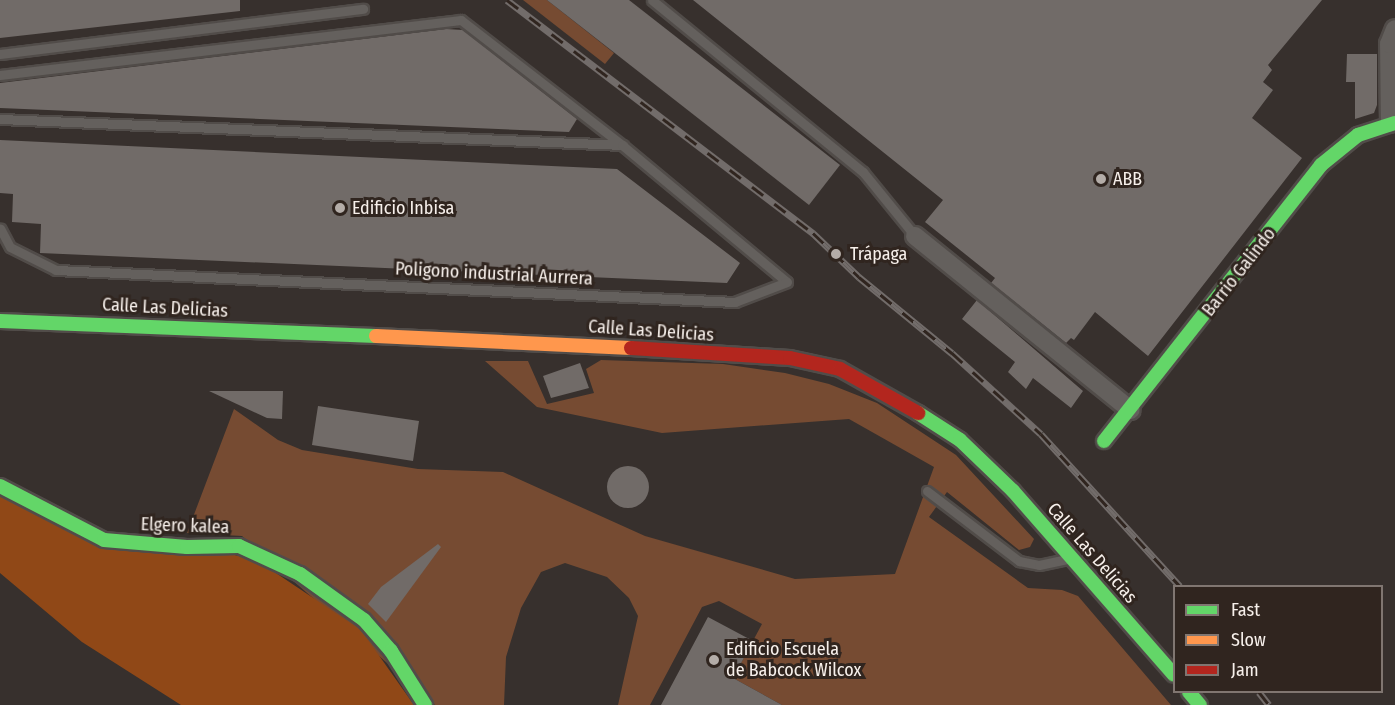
<!DOCTYPE html>
<html>
<head>
<meta charset="utf-8">
<style>
  body { margin:0 }
  #map { position:relative; width:1395px; height:705px; overflow:hidden; background:#37302d; font-family:"Fira Sans Condensed",sans-serif }
  div>[style] { position:absolute }
  .green>* { inset:0; background:#764b32 }
  .forest>* { inset:0; background:#904817 }
  .building>* { inset:0; background:#716b68 }
  .round { border-radius:50% }
  .roads { filter:drop-shadow(2px 0 #514c49) drop-shadow(-2px 0 #514c49) drop-shadow(0 2px #514c49) drop-shadow(0 -2px #514c49) }
  .lane>* { height:9px; margin:-4.5px; padding:0 4.5px; transform-origin:4.5px; border-radius:4.5px; background:#64605d }
  .street>* { height:18px; margin:-9px; padding:0 9px; transform-origin:9px; border-radius:9px; background:#64605d }
  .fast>* { height:14px; margin:-7px; padding:0 7px; transform-origin:7px; border-radius:7px; background:#63d668 }
  .slow>* { height:14px; margin:-7px; padding:0 7px; transform-origin:7px; border-radius:7px; background:#ff974d }
  .jam>* { height:14px; margin:-7px; padding:0 7px; transform-origin:7px; border-radius:7px; background:#b3261e }
  .rail>* { height:7px; margin-top:-3.5px; transform-origin:0; background:repeating-linear-gradient(90deg,#30251f 0 14px,#726c6a 0 28px); box-sizing:border-box; border-block:2px solid #726c6a }
  .dots>* { width:16px; height:16px; translate:-50% -50%; box-sizing:border-box; border:3px solid #30251f; border-radius:50% }
  span { translate:-50% -50%; white-space:nowrap; text-align:center; line-height:1.15; -webkit-text-stroke:6px #30251f; paint-order:stroke }
  .poi-label { font-size:18px; color:#f7f0eb }
  .left { translate:0 -50%; text-align:left }
  .street-label { font-size:18px; color:#f7f0eb }
  .legend { position:absolute; left:1173px; top:585px; width:210px; height:108px; box-sizing:border-box; background:#30251f; border:2px solid #807671; margin:0; padding:8px 10px; list-style:none; font-size:18px; color:#f7f0eb }
  .legend li { display:flex; align-items:center; gap:12px; height:30px }
  .legend b { width:30px; border:2px solid #807671 }
</style>
</head>
<body>
<div id="map">
  <div class="green">
    <i style="clip-path:polygon(523px 0,547px 0,614px 53px,605px 64px)"></i>
    <i style="clip-path:polygon(601px 360px,723px 364px,785px 373px,829px 384px,877px 403px,956px 455px,1034px 539px,1030px 547px,1019px 550px,947px 492px,929px 517px,1028px 588px,1062px 590px,1078px 596px,1171px 705px,782px 705px,733px 678px,762px 624px,719px 601px,702px 607px,650px 705px,618px 705px,638px 616px,629px 598px,607px 577px,565px 563px,541px 572px,521px 608px,506px 657px,504px 705px,435px 705px,242px 536px,187px 533px,234px 409px,278px 440px,302px 450px,418px 469px,503px 472px,645px 536px,795px 579px,895px 574px,934px 467px,849px 419px,662px 433px,537px 407px,485px 361px,528px 361px,547px 404px,594px 393px,586px 369px)"></i>
  </div>
  <div class="forest">
    <i style="clip-path:polygon(0 496px,87px 540px,223px 552px,258px 561px,361px 630px,414px 705px,181px 705px,82px 642px,0 573px)"></i>
  </div>
  <div class="building">
    <i style="clip-path:polygon(0 0,240px 0,240px 11px,0 38px)"></i>
    <i style="clip-path:polygon(547px 0,629px 0,840px 165px,809px 205px)"></i>
    <i style="clip-path:polygon(693px 0,1322px 0,1268px 65px,1272px 70px,1263px 82px,1273px 90px,1252px 118px,1302px 158px,1148px 356px,1095px 312px,1074px 340px,1071px 338px,1066px 343px,991px 283px,995px 278px,925px 222px,943px 200px)"></i>
    <i style="clip-path:polygon(446px 29px,463px 30px,577px 119px,569px 132px,0 108px,0 83px)"></i>
    <i style="clip-path:polygon(1347px 54px,1377px 54px,1377px 105px,1374px 113px,1355px 119px,1355px 82px,1346px 82px)"></i>
    <i style="clip-path:polygon(0 140px,617px 169px,740px 263px,727px 283px,40px 253px,41px 224px,12px 222px,13px 194px,0 193px)"></i>
    <i style="clip-path:polygon(977px 300px,1083px 391px,1071px 408px,1033px 378px,1026px 389px,1008px 372px,1015px 362px,962px 319px)"></i>
    <i style="clip-path:polygon(580px 363px,589px 388px,551px 398px,543px 376px)"></i>
    <i style="clip-path:polygon(209px 391px,283px 391px,282px 419px,267px 418px)"></i>
    <i style="clip-path:polygon(318px 406px,419px 421px,413px 461px,312px 445px)"></i>
    <i class="round" style="left:607px;top:466px;width:42px;height:42px"></i>
    <i style="clip-path:polygon(438px 544px,441px 547px,386px 622px,368px 604px,381px 587px)"></i>
    <i style="clip-path:polygon(708px 617px,753px 641px,733px 678px,782px 705px,661px 705px)"></i>
  </div>
  <div class="roads">
    <div class="lane">
      <i style="left:652px;top:0;width:272px;rotate:39.2deg"></i>
      <i style="left:863px;top:172px;width:82px;rotate:50.9deg"></i>
      <i style="left:0;top:54px;width:366px;rotate:-7.1deg"></i>
      <i style="left:0;top:75px;width:464px;rotate:-6.8deg"></i>
      <i style="left:461px;top:20px;width:204px;rotate:37.8deg"></i>
      <i style="left:0;top:119px;width:623px;rotate:2.39deg"></i>
      <i style="left:622px;top:145px;width:214px;rotate:39.7deg"></i>
      <i style="left:787px;top:282px;width:56px;rotate:159deg"></i>
      <i style="left:735px;top:302px;width:680px;rotate:-177.3deg"></i>
      <i style="left:56px;top:270px;width:51px;rotate:-153.4deg"></i>
      <i style="left:10px;top:247px;width:21px;rotate:-118deg"></i>
      <i style="left:927px;top:491px;width:116px;rotate:37.3deg"></i>
      <i style="left:1019px;top:561px;width:20px;rotate:11deg"></i>
      <i style="left:1039px;top:565px;width:30px;rotate:-12deg"></i>
    </div>
    <div class="street">
      <i style="left:1390px;top:123px;width:79px;rotate:-90.7deg"></i>
      <i style="left:1389px;top:44px;width:16px;rotate:-68deg"></i>
      <i style="left:915px;top:236px;width:277px;rotate:38.9deg"></i>
    </div>
    <div class="fast">
      <i style="left:0;top:321px;width:376px;rotate:2.3deg"></i>
      <i style="left:918px;top:413px;width:50px;rotate:32.7deg"></i>
      <i style="left:960px;top:440px;width:74px;rotate:43.9deg"></i>
      <i style="left:1013px;top:491px;width:244px;rotate:48.8deg"></i>
      <i style="left:1104px;top:441px;width:351px;rotate:-51.8deg"></i>
      <i style="left:1321px;top:165px;width:48px;rotate:-39deg"></i>
      <i style="left:1358px;top:135px;width:39px;rotate:-18deg"></i>
      <i style="left:0;top:486px;width:117px;rotate:27.4deg"></i>
      <i style="left:104px;top:540px;width:83px;rotate:4.8deg"></i>
      <i style="left:187px;top:547px;width:52px;rotate:-1.1deg"></i>
      <i style="left:239px;top:546px;width:67px;rotate:24.7deg"></i>
      <i style="left:300px;top:574px;width:79px;rotate:35.7deg"></i>
      <i style="left:364px;top:620px;width:41px;rotate:48.9deg"></i>
      <i style="left:391px;top:651px;width:64px;rotate:57.8deg"></i>
      <i style="left:1189px;top:692px;width:17px;rotate:50deg"></i>
    </div>
    <div class="slow">
      <i style="left:376px;top:336px;width:255px;rotate:2.7deg"></i>
    </div>
    <div class="jam">
      <i style="left:631px;top:348px;width:159px;rotate:3.6deg"></i>
      <i style="left:790px;top:358px;width:51px;rotate:12.4deg"></i>
      <i style="left:840px;top:369px;width:90px;rotate:29.4deg"></i>
    </div>
  </div>
  <div class="rail">
    <i style="left:507px;top:0;width:385px;rotate:37.3deg"></i>
    <i style="left:813px;top:233px;width:64px;rotate:43.7deg"></i>
    <i style="left:859px;top:277px;width:120px;rotate:39.3deg"></i>
    <i style="left:952px;top:353px;width:120px;rotate:42.3deg"></i>
    <i style="left:1041px;top:434px;width:206px;rotate:47.6deg"></i>
    <i style="left:1259px;top:692px;width:16px;rotate:52deg"></i>
  </div>
  <div class="dots">
    <i style="left:1101px;top:179px;background:#b4ada8"></i>
    <i style="left:340px;top:208px;background:#b4ada8"></i>
    <i style="left:836px;top:254px;background:#b4ada8"></i>
    <i style="left:714px;top:660px;background:#b4ada8"></i>
  </div>
  <div class="poi-label">
    <span class="left" style="left:1113px;top:179px">ABB</span>
    <span class="left" style="left:352px;top:208px">Edificio Inbisa</span>
    <span class="left" style="left:850px;top:254px">Trápaga</span>
    <span class="left" style="left:726px;top:660px">Edificio Escuela<br>de Babcock Wilcox</span>
  </div>
  <div class="street-label">
    <span style="left:1239px;top:272px;rotate:-52deg">Barrio Galindo</span>
    <span style="left:494px;top:274px;rotate:3deg">Poligono industrial Aurrera</span>
    <span style="left:165px;top:308px;rotate:3deg">Calle Las Delicias</span>
    <span style="left:651px;top:331px;rotate:4deg">Calle Las Delicias</span>
    <span style="left:185px;top:526px;rotate:2deg">Elgero kalea</span>
    <span style="left:1092px;top:553px;rotate:49deg">Calle Las Delicias</span>
  </div>
  <ul class="legend">
  <li><b style="height:8px;background:#63d668"></b>Fast</li>
  <li><b style="height:8px;background:#ff974d"></b>Slow</li>
  <li><b style="height:8px;background:#b3261e"></b>Jam</li>
  </ul>
</div>
</body>
</html>
